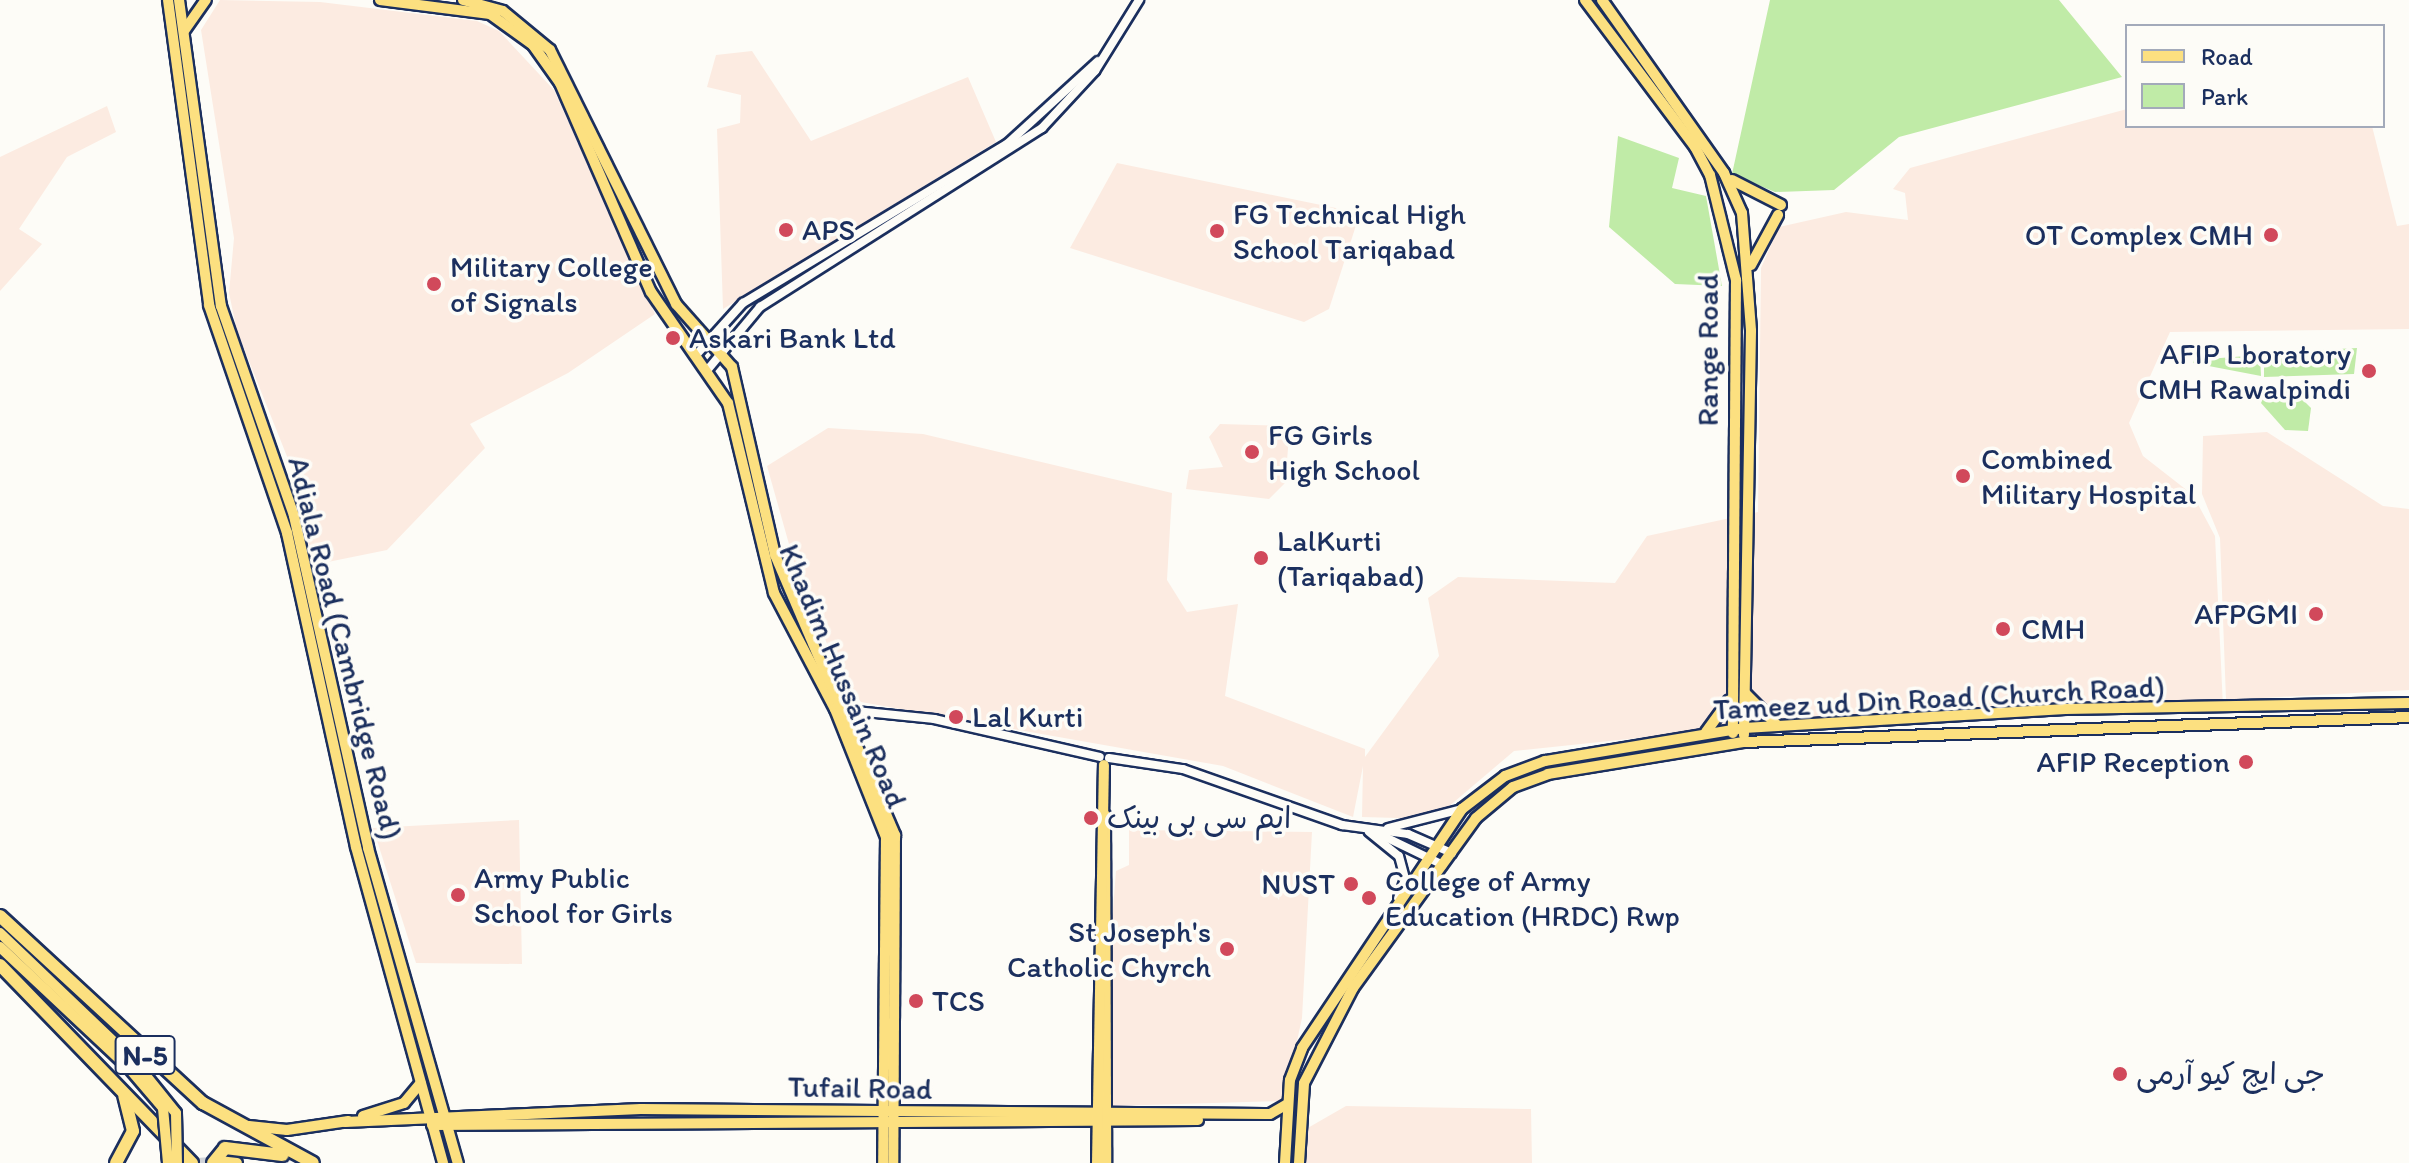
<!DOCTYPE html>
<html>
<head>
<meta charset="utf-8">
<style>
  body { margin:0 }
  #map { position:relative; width:2409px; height:1163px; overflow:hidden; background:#fdfcf7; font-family:Itim,"Playpen Sans Arabic",sans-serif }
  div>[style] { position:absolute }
  .built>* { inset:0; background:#fcebe1 }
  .green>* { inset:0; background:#c0eba7 }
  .major-tunnel>* { height:10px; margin-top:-5px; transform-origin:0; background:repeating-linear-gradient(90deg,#d0d3d8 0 10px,transparent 0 15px) }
  .roads { filter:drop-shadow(2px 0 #1b2f5e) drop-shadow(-2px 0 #1b2f5e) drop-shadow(0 2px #1b2f5e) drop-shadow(0 -2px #1b2f5e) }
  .minor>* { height:8px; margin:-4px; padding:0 4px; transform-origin:4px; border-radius:4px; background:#fdfcf7 }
  .major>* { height:10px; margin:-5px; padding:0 5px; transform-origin:5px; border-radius:5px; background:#fce080 }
  .highway>* { height:12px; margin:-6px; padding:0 6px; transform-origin:6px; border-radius:6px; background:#fce080 }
  .bridges { filter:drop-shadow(2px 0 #1b2f5e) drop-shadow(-2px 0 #1b2f5e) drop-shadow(0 2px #1b2f5e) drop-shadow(0 -2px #1b2f5e) }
  .major-bridge>* { height:10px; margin:-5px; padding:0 5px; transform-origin:5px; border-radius:5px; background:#fce080 }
  .dots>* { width:22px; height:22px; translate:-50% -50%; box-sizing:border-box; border:4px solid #fdfcf7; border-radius:50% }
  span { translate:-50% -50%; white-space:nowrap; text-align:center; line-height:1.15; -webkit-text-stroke:7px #fdfcf7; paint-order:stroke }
  .shield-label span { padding:2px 6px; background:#fdfcf7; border:2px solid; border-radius:6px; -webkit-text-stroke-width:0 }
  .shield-label { font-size:28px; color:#1b2f5e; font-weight:700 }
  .poi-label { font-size:30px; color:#1b2f5e }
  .left { translate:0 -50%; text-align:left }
  .right { translate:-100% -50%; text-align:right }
  .street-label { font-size:30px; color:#1b2f5e }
  .legend { position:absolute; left:2125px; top:24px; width:260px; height:104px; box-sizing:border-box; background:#fdfcf7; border:2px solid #a3aaba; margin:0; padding:10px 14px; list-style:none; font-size:24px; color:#1b2f5e }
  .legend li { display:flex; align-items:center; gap:16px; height:40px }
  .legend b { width:40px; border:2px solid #a3aaba }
</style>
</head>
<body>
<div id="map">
  <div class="built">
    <i style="clip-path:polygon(220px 0,320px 2px,477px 21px,499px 31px,554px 90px,655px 314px,568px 373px,470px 424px,485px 448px,387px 550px,313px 565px,292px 469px,237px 331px,229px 293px,234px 238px,201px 30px)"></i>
    <i style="clip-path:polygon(752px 51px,811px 141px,968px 77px,996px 142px,723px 309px,717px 129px,740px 123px,741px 95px,707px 87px,716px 55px)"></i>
    <i style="clip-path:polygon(107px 106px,116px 132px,67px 157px,19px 229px,42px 244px,0 291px,0 157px)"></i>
    <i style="clip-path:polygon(2127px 109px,2127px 126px,2372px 126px,2397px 226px,2409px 224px,2409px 329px,2170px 332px,2129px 423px,2143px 456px,2193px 495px,2215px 536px,2223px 707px,1828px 718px,1514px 751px,1434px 819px,1362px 817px,1363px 766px,1353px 817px,1223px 766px,861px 702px,840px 675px,796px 569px,767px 466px,828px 428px,923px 434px,1172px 493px,1167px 580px,1187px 612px,1238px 604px,1225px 696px,1365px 749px,1365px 757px,1439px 656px,1428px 598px,1458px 577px,1615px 583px,1647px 536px,1758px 512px,1761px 268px,1779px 227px,1846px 212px,1908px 220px,1905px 193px,1893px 189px,1910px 168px)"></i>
    <i style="clip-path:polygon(1117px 163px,1360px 213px,1329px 309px,1304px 322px,1070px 248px)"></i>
    <i style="clip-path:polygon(1220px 424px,1290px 426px,1285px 483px,1269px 499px,1186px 489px,1189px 470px,1223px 467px,1209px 437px)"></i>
    <i style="clip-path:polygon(2267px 432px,2383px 506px,2409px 509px,2409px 690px,2226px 700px,2220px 538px,2202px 494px,2203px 436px)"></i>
    <i style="clip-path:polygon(519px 820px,522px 964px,416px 963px,373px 828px)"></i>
    <i style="clip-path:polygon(1129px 830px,1312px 832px,1302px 1018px,1284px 1101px,1112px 1106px,1112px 922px,1116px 871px,1129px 865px)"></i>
    <i style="clip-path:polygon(1346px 1106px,1531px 1109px,1532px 1163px,1299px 1163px,1299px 1133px)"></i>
  </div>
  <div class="green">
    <i style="clip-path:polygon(1770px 0,2059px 0,2122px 77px,1899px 137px,1834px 190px,1775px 192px,1732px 174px)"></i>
    <i style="clip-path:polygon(1618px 136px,1679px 158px,1672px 188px,1706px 196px,1722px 286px,1675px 284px,1609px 227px)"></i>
    <i style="clip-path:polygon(2357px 348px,2354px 374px,2264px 377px,2264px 353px)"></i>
    <i style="clip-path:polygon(2260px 355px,2261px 376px,2193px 363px,2194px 360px)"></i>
    <i style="clip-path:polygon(2292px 389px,2311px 408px,2308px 431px,2285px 430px,2261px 403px,2266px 391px)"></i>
  </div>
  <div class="major-tunnel">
    <i style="left:198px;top:1163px;width:21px;rotate:-5deg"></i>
  </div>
  <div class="roads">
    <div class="minor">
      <i style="left:697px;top:354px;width:69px;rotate:-48deg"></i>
      <i style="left:743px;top:303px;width:308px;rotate:-31.1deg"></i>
      <i style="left:1007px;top:144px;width:123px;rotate:-42.4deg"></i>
      <i style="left:709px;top:368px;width:80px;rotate:-50.1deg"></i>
      <i style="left:760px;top:307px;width:334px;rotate:-32.4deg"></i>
      <i style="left:1042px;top:128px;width:78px;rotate:-47.1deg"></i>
      <i style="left:1095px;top:71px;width:84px;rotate:-58.2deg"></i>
      <i style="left:836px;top:709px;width:99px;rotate:5.8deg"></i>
      <i style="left:934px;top:719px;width:170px;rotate:12.9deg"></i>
      <i style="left:1109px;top:758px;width:75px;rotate:8.5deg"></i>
      <i style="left:1183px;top:769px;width:169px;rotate:19.4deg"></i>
      <i style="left:1342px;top:825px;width:67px;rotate:7.8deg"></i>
      <i style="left:1408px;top:834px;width:48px;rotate:23.4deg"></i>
      <i style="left:1388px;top:828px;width:76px;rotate:-14.4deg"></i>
      <i style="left:1369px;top:832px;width:38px;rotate:39deg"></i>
      <i style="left:1399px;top:856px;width:24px;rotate:75deg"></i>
      <i style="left:1405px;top:879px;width:20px;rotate:110deg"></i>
      <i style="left:1379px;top:834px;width:71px;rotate:25.8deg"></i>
    </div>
    <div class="major">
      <i style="left:168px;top:0;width:308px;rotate:82.3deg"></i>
      <i style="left:209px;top:305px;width:241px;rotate:71.1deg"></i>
      <i style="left:287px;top:533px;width:321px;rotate:77.6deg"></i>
      <i style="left:356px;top:847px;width:328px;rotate:74.6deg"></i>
      <i style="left:179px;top:0;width:309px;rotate:82.2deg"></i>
      <i style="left:221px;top:306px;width:222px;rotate:70.8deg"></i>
      <i style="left:294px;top:516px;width:340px;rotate:77.4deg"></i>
      <i style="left:368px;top:848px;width:328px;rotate:74.1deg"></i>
      <i style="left:380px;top:0;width:111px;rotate:7.3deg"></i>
      <i style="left:490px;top:14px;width:53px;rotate:35.8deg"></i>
      <i style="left:533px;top:45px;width:47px;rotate:54.6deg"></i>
      <i style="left:560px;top:83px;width:228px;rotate:66.5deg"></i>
      <i style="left:651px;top:292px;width:135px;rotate:55.3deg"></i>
      <i style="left:728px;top:403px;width:195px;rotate:76.4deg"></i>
      <i style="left:774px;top:593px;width:131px;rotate:62.3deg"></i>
      <i style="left:835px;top:709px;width:138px;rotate:68.3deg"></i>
      <i style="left:886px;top:837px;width:326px;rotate:90.5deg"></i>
      <i style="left:463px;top:0;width:41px;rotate:15.4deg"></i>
      <i style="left:503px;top:11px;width:61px;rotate:39.7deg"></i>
      <i style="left:550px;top:50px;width:284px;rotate:63.6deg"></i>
      <i style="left:676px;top:304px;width:84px;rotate:48.4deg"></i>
      <i style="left:732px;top:367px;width:193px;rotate:77.1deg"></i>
      <i style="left:775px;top:555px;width:305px;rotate:66.8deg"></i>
      <i style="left:895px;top:835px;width:328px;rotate:90.3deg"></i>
      <i style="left:1585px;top:0;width:184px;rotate:53.2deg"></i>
      <i style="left:1695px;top:147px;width:32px;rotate:62deg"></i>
      <i style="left:1710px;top:175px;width:108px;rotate:76.1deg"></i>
      <i style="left:1736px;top:280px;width:453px;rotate:90.4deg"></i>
      <i style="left:1602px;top:0;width:212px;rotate:54.8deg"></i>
      <i style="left:1724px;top:173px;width:44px;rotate:65.8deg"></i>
      <i style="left:1742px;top:213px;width:118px;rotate:85.6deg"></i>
      <i style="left:1751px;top:331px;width:404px;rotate:91deg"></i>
      <i style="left:184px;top:31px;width:38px;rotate:-55deg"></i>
      <i style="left:1732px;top:180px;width:55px;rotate:27deg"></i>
      <i style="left:1751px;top:265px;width:57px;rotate:-61.6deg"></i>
      <i style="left:1746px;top:694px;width:42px;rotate:45deg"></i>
      <i style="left:1706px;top:732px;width:39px;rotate:-54deg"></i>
      <i style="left:1105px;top:815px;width:348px;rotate:89.8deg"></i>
      <i style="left:0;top:933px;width:185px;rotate:43.7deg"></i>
      <i style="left:0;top:947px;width:177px;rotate:43.2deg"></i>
      <i style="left:363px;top:1116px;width:43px;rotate:-17.6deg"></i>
      <i style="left:404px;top:1103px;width:26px;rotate:-50deg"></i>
      <i style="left:345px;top:1122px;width:296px;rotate:-2.5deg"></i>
      <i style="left:641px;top:1109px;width:629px;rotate:0.46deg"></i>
      <i style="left:1270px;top:1114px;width:20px;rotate:-30deg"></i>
      <i style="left:432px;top:1125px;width:766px;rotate:-0.37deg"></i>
      <i style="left:249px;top:1126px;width:38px;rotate:6deg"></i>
      <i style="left:287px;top:1130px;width:62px;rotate:-8.4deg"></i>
      <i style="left:219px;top:1161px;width:18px;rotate:6deg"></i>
      <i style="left:1097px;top:1163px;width:398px;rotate:-89deg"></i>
      <i style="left:1285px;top:1163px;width:83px;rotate:-86.6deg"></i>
      <i style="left:1290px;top:1080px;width:34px;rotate:-69deg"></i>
      <i style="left:1302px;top:1048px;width:288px;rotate:-56.2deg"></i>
      <i style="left:1462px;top:809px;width:54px;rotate:-37.5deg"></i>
      <i style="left:1505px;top:776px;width:43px;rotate:-20.6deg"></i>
      <i style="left:1545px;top:761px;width:202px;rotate:-9.4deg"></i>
      <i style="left:1744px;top:728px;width:322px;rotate:-3.4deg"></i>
      <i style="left:2065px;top:709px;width:344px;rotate:-1deg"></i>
      <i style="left:1299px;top:1163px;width:80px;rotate:-86.4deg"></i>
      <i style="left:1304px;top:1083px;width:107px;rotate:-62.7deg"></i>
      <i style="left:1353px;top:988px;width:210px;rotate:-54.1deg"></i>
      <i style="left:1476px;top:818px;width:48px;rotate:-40deg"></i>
      <i style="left:1513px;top:787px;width:37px;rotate:-20deg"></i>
      <i style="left:1548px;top:774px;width:199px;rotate:-9.3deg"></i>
      <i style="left:1744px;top:742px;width:665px;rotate:-2.15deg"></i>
    </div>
    <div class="highway">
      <i style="left:0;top:916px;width:276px;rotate:42.7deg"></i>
      <i style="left:203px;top:1103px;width:125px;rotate:28.6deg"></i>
      <i style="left:0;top:965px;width:276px;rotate:45.9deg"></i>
      <i style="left:116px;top:1163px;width:36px;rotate:-62deg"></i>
      <i style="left:133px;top:1131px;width:36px;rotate:-104deg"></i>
      <i style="left:213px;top:1163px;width:19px;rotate:-51deg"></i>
      <i style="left:225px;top:1148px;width:58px;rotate:6.9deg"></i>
    </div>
  </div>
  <div class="bridges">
    <div class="major-bridge">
      <i style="left:134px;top:1061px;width:67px;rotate:51.1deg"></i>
      <i style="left:176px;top:1113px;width:50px;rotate:88.9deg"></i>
      <i style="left:129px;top:1068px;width:52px;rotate:49.6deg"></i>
      <i style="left:163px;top:1108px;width:55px;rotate:84.8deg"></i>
    </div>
  </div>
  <div class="dots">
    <i style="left:786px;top:230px;background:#d1495b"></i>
    <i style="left:1217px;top:231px;background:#d1495b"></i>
    <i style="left:2271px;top:235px;background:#d1495b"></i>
    <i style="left:434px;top:284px;background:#d1495b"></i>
    <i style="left:673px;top:338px;background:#d1495b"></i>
    <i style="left:2369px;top:371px;background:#d1495b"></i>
    <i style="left:1252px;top:452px;background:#d1495b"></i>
    <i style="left:1963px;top:476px;background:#d1495b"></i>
    <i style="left:1261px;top:558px;background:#d1495b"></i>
    <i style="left:2316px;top:614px;background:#d1495b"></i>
    <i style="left:2003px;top:629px;background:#d1495b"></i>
    <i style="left:956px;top:717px;background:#d1495b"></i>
    <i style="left:2246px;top:762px;background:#d1495b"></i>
    <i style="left:1091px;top:818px;background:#d1495b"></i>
    <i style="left:1351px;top:884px;background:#d1495b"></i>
    <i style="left:458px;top:895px;background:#d1495b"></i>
    <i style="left:1369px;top:898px;background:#d1495b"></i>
    <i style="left:1227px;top:949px;background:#d1495b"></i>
    <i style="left:916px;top:1001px;background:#d1495b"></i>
    <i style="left:2120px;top:1074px;background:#d1495b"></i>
  </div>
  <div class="shield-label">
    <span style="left:145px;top:1055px">N-5</span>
  </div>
  <div class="poi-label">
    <span class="left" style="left:1233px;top:231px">FG Technical High<br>School Tariqabad</span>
    <span class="left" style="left:802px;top:230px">APS</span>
    <span class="right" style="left:2253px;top:235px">OT Complex CMH</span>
    <span class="left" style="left:450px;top:284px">Military College<br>of Signals</span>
    <span class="left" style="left:689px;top:338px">Askari Bank Ltd</span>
    <span class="right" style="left:2351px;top:371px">AFIP Lboratory<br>CMH Rawalpindi</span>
    <span class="left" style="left:1268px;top:452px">FG Girls<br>High School</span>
    <span class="left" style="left:1981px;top:476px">Combined<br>Military Hospital</span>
    <span class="left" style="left:1277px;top:558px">LalKurti<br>(Tariqabad)</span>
    <span class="right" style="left:2298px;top:614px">AFPGMI</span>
    <span class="left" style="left:2021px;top:629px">CMH</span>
    <span class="left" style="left:972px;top:717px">Lal Kurti</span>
    <span class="right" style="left:2230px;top:762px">AFIP Reception</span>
    <span class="left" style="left:1107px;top:818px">ایم سی بی بینک</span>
    <span class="left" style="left:474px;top:895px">Army Public<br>School for Girls</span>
    <span class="left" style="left:1385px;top:898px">College of Army<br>Education (HRDC) Rwp</span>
    <span class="right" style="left:1335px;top:884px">NUST</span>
    <span class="right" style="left:1211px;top:949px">St Joseph's<br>Catholic Chyrch</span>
    <span class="left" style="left:932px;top:1001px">TCS</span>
    <span class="left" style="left:2136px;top:1074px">جی ایچ کیو آرمی</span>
  </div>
  <div class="street-label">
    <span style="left:1708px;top:350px;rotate:-90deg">Range Road</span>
    <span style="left:345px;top:648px;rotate:76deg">Adiala Road (Cambridge Road)</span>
    <span style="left:843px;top:676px;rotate:67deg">Khadim Hussain Road</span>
    <span style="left:1939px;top:698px;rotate:-3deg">Tameez ud Din Road (Church Road)</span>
    <span style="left:860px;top:1088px;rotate:1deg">Tufail Road</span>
  </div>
  <ul class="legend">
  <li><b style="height:10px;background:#fce080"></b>Road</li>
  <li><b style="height:22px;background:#c0eba7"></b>Park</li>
  </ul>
</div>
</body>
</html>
